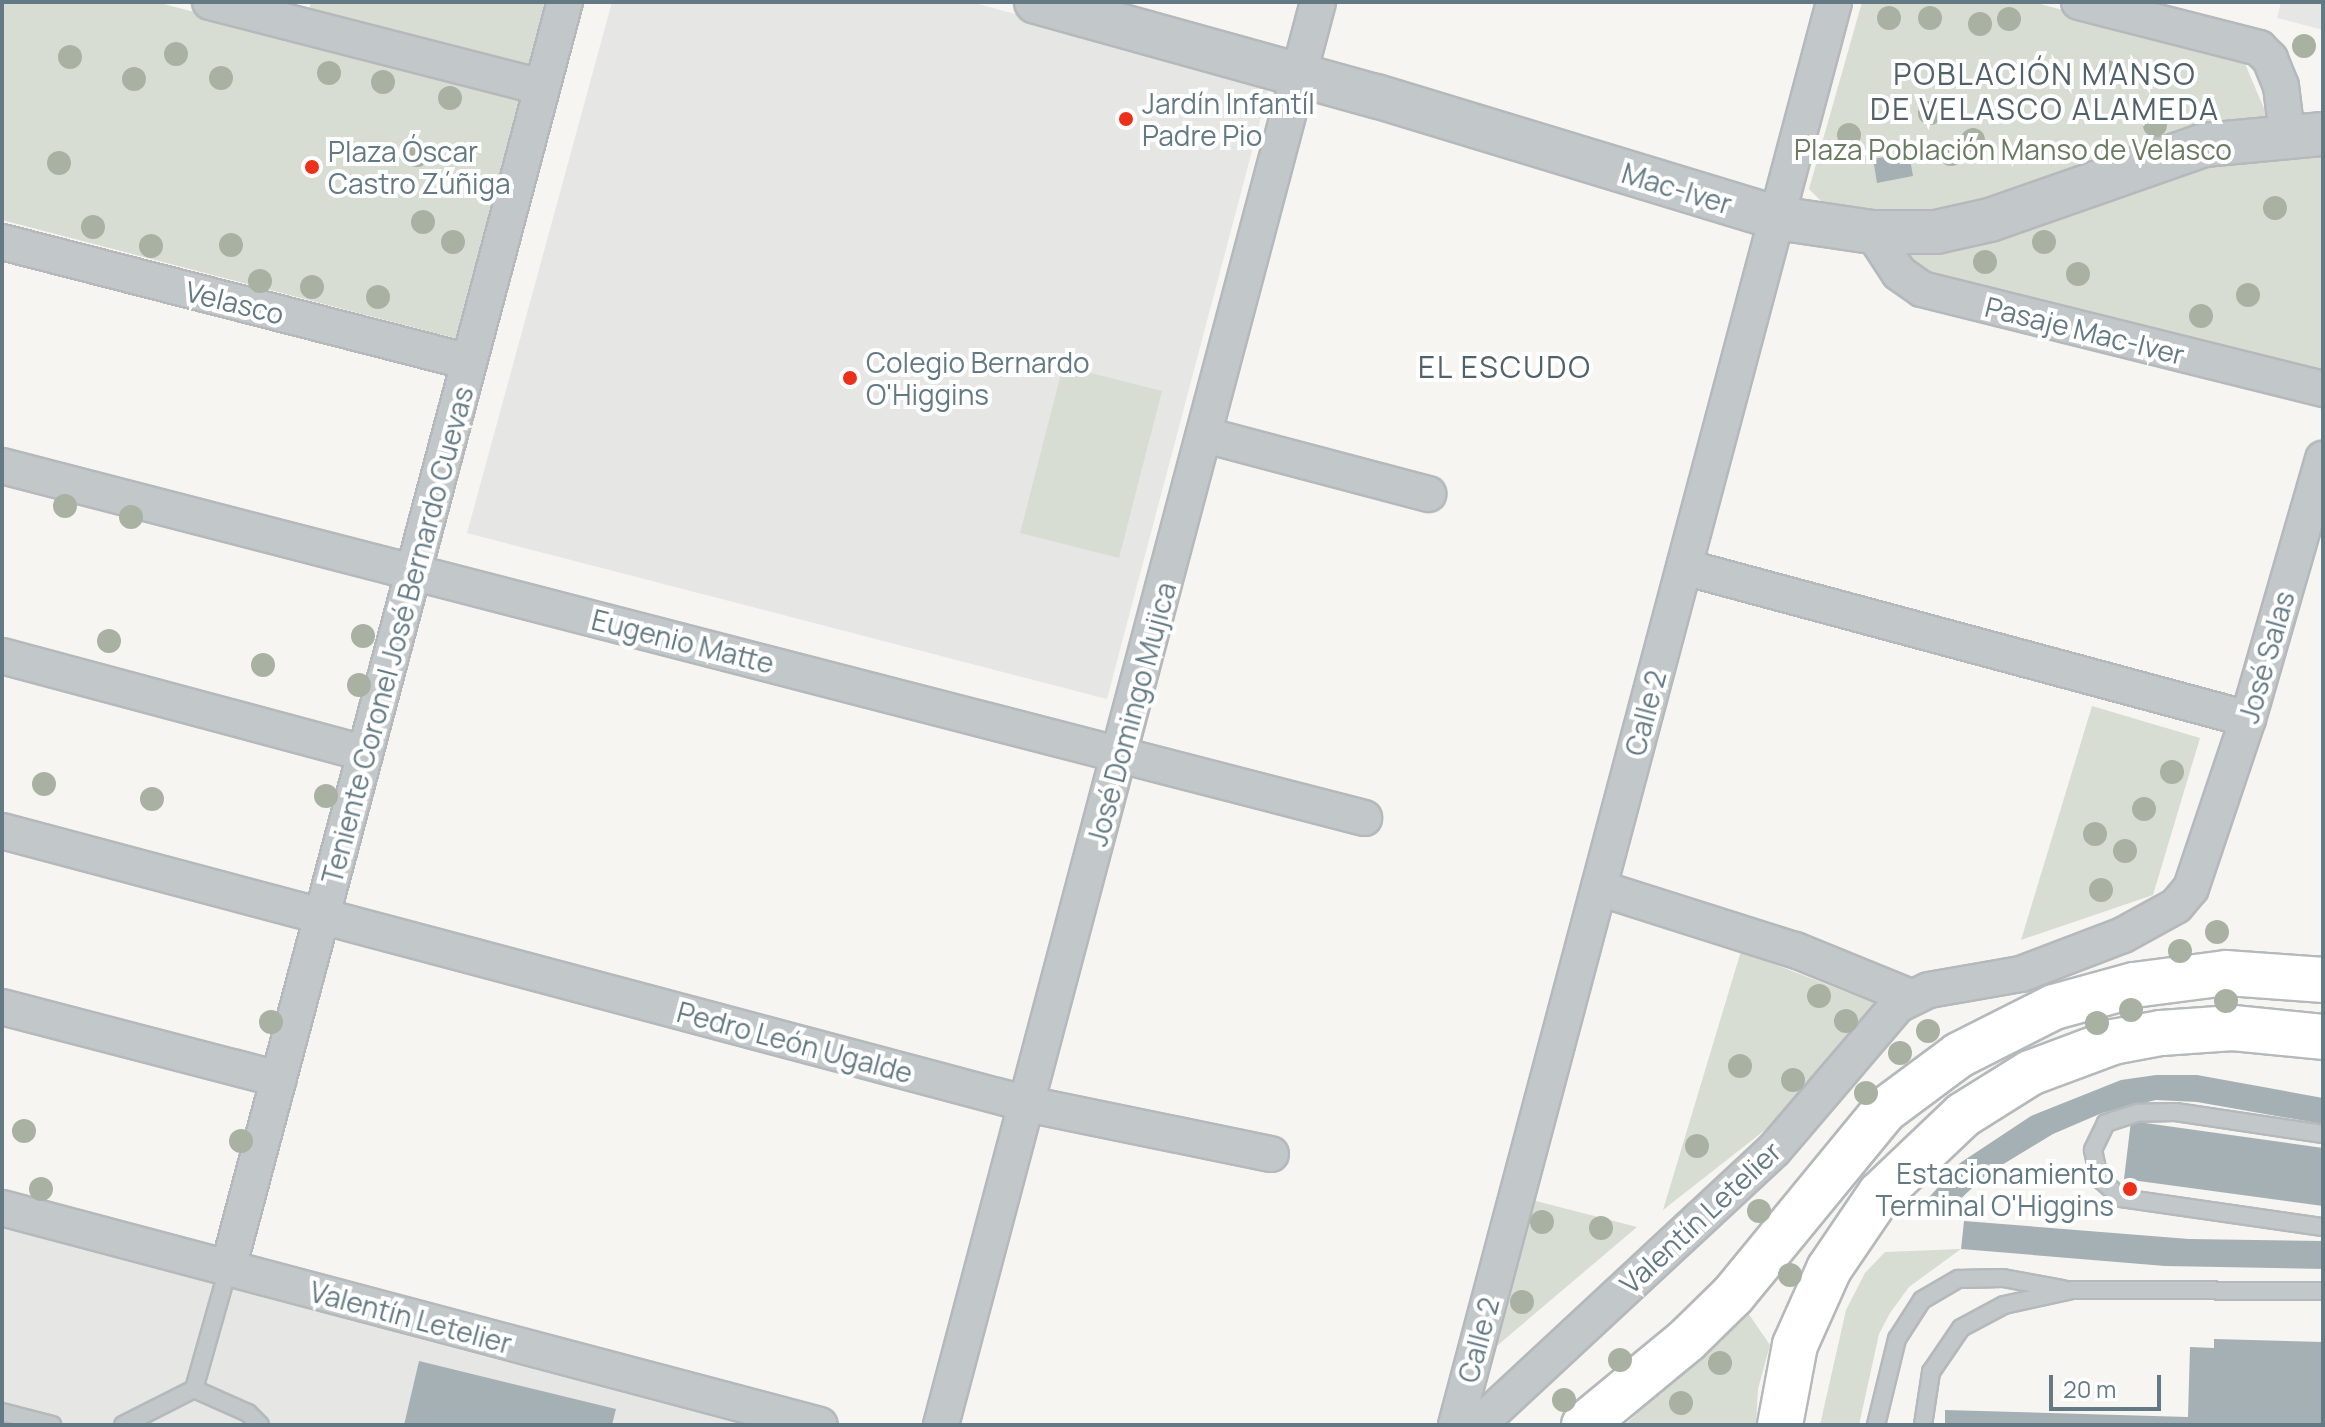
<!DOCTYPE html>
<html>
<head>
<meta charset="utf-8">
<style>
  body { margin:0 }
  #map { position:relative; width:2325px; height:1427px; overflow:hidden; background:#f6f5f1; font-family:Manrope,sans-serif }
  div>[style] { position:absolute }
  .built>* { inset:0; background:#e6e7e5 }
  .green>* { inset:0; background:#d7ddd2 }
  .building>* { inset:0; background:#a5b0b4 }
  .roads { filter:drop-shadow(2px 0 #b5b9bb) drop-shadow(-2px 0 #b5b9bb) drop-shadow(0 2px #b5b9bb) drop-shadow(0 -2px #b5b9bb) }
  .service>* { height:16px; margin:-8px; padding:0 8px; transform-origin:8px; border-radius:8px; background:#c2c7c9 }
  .minor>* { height:34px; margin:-17px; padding:0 17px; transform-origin:17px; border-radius:17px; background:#c2c7c9 }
  .tertiary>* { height:42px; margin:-21px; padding:0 21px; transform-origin:21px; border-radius:21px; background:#c2c7c9 }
  .trunk>* { height:44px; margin:-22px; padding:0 22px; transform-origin:22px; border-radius:22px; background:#fff }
  .trees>* { width:24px; height:24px; margin:-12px; border-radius:50%; background:#a9b2a2 }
  .dots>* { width:22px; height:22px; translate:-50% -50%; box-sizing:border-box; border:4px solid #fff; border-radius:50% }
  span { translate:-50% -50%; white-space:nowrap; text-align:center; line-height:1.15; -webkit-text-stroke:8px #fff; paint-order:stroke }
  .poi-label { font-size:28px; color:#637a84 }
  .left { translate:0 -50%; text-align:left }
  .right { translate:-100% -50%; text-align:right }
  .park-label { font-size:28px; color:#6a7b62 }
  .street-label { font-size:28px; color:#637a84 }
  .neighbourhood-label { font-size:30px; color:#516169; letter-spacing:2px }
  .frame { position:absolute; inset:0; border:4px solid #637a84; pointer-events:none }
  .scale { position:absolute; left:2049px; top:1375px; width:112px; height:36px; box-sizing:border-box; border:4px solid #637a84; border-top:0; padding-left:10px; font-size:24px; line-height:28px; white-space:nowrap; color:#637a84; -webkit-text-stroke:6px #fff; paint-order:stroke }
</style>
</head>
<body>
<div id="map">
  <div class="built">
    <i style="clip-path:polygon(612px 2px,971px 2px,1270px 83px,1107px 699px,467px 533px)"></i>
    <i style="clip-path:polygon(2281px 2px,2323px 2px,2323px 30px,2277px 18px)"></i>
    <i style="clip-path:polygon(2px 1225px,306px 1309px,743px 1425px,2px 1425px)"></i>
  </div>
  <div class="green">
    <i style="clip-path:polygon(2px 2px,156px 2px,521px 97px,458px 339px,2px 220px)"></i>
    <i style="clip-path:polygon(311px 2px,548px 2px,530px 69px,309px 10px)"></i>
    <i style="clip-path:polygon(1862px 2px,2033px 2px,2243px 59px,2280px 146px,2323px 146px,2323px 378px,1917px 273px,1823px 203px,1809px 189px)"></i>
    <i style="clip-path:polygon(1063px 366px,1162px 391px,1119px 558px,1020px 533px)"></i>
    <i style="clip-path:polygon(2092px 706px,2200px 738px,2153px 895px,2021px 940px)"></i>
    <i style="clip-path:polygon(1741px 951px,1879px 1005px,1793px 1108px,1663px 1210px)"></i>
    <i style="clip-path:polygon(1532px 1200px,1637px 1227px,1492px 1350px)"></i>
    <i style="clip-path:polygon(1961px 1249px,1909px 1287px,1890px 1313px,1879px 1334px,1859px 1425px,1820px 1425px,1846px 1310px,1865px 1273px,1885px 1252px)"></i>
    <i style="clip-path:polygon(1746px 1310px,1770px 1345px,1758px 1389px,1756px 1425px,1625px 1425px)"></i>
  </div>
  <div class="building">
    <i style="clip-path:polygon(1909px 153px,1913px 176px,1877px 183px,1873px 159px)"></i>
    <i style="clip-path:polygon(2156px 1075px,2197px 1075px,2323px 1098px,2323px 1124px,2197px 1102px,2156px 1100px,2102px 1113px,2053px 1134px,1987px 1174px,1938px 1220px,1913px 1215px,1960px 1163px,2031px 1116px,2121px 1080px)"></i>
    <i style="clip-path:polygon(2131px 1121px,2323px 1148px,2323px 1206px,2124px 1179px)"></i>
    <i style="clip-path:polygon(1964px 1221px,2189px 1239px,2323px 1241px,2323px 1269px,2165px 1266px,1961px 1249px)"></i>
    <i style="clip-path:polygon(2214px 1339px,2323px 1342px,2323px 1425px,1945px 1425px,1945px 1410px,2188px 1417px,2190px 1347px,2214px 1348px)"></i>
    <i style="clip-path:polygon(419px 1361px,616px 1409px,612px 1425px,404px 1425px)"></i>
  </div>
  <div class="roads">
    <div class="service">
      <i style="left:2323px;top:1134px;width:149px;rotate:-171.5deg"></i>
      <i style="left:2176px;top:1112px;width:39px;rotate:179deg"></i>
      <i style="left:2137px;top:1113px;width:33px;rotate:162deg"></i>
      <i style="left:2106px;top:1123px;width:30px;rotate:116deg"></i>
      <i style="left:2093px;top:1150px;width:29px;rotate:78deg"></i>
      <i style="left:2099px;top:1178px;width:30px;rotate:42deg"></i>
      <i style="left:2121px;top:1198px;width:204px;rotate:8.2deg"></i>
      <i style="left:194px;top:1389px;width:59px;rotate:24deg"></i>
      <i style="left:248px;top:1413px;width:17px;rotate:45deg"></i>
      <i style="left:2px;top:1412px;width:52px;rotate:14.6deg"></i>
      <i style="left:123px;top:1425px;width:80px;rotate:-26.9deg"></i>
      <i style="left:194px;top:1389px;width:125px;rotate:-74.2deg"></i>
      <i style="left:1876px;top:1425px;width:89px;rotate:-76.3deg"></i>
      <i style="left:1897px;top:1339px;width:46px;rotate:-57.3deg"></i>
      <i style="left:1922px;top:1300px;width:42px;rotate:-30.3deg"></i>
      <i style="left:1958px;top:1279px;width:45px;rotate:-1.3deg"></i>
      <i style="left:2003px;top:1278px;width:61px;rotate:10.4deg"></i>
      <i style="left:1923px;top:1425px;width:54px;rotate:-81.4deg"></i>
      <i style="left:1931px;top:1372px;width:53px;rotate:-55.7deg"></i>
      <i style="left:1961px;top:1328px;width:49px;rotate:-28.1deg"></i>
      <i style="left:2004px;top:1305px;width:70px;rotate:-12.4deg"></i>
      <i style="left:2072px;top:1290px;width:251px;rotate:0.2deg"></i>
    </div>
    <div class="minor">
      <i style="left:210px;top:2px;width:342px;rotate:14.4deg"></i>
      <i style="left:2079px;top:2px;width:186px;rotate:14.3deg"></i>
      <i style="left:2259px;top:48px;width:16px;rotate:45deg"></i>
      <i style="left:2270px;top:59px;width:29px;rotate:68deg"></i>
      <i style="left:2281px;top:86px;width:48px;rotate:82.9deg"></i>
      <i style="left:1872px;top:232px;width:49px;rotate:56.6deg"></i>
      <i style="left:1899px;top:273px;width:28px;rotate:35deg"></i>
      <i style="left:1922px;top:289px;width:413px;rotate:14deg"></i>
      <i style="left:2px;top:242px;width:482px;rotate:14.4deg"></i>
      <i style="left:1205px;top:435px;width:231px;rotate:14.8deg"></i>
      <i style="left:2px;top:466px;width:1407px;rotate:14.49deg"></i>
      <i style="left:1684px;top:567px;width:584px;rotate:15.08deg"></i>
      <i style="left:2px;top:656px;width:376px;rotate:15deg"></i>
      <i style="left:2px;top:831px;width:1061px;rotate:14.91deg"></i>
      <i style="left:1027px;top:1104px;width:249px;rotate:11.6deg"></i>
      <i style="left:1599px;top:888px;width:206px;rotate:17.6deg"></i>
      <i style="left:1795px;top:950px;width:125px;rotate:22.1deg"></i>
      <i style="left:2px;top:1007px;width:286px;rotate:14.6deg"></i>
      <i style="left:2px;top:1208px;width:846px;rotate:14.86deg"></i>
      <i style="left:228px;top:1269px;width:1311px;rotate:-75.11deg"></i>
      <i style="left:941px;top:1425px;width:1472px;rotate:-75.16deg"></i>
      <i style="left:1456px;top:1425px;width:1472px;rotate:-75.12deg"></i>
      <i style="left:1478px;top:1425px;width:404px;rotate:-42.9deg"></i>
      <i style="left:1774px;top:1150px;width:191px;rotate:-49.5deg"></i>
      <i style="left:1898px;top:1005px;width:34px;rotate:-26deg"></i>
      <i style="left:1929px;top:990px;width:93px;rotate:-9.9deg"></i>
      <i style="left:2021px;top:974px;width:109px;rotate:-20.9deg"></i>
      <i style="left:2123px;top:935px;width:60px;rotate:-28.7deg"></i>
      <i style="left:2176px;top:906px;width:23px;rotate:-50deg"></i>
      <i style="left:2191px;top:888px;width:178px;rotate:-71.4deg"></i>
      <i style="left:2248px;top:719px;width:271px;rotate:-73.9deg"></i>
    </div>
    <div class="tertiary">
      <i style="left:1036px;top:2px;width:353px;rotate:15.5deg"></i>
      <i style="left:1376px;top:96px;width:419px;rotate:16.9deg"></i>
      <i style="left:1777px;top:218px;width:96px;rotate:8.4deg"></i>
      <i style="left:1872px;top:232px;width:64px"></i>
      <i style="left:1936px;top:232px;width:55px;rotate:-12.5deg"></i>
      <i style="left:1990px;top:220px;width:227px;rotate:-19.3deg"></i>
      <i style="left:2204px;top:145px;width:120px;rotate:-5.3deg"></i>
    </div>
    <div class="trunk">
      <i style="left:1584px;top:1425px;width:134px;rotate:-39.5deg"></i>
      <i style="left:1687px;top:1340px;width:64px;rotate:-44.4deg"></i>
      <i style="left:1733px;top:1295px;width:239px;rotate:-50.6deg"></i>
      <i style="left:1885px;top:1110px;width:92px;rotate:-36.6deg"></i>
      <i style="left:1959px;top:1055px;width:106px;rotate:-26.8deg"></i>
      <i style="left:2054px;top:1007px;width:83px;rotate:-15.4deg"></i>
      <i style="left:2134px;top:985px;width:93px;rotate:-7.4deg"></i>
      <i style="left:2226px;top:973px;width:97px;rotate:4.1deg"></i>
      <i style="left:1780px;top:1425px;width:81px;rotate:-79.4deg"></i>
      <i style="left:1795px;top:1345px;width:83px;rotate:-65.9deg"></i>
      <i style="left:1829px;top:1269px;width:91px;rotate:-55.8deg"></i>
      <i style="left:1880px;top:1194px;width:115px;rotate:-43.6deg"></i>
      <i style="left:1963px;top:1115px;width:79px;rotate:-32.1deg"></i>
      <i style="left:2030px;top:1073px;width:89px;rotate:-20.5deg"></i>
      <i style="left:2113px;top:1042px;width:49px;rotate:-10.6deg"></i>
      <i style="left:2161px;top:1033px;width:72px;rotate:-4deg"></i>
      <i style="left:2233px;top:1028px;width:90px;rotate:5.7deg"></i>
    </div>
  </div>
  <div class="trees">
    <i style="left:1889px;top:18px"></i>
    <i style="left:1930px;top:18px"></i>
    <i style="left:2009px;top:19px"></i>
    <i style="left:1980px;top:24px"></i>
    <i style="left:2304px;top:46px"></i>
    <i style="left:176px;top:54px"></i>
    <i style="left:70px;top:57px"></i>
    <i style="left:2107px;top:72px"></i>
    <i style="left:329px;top:73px"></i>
    <i style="left:221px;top:78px"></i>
    <i style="left:134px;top:79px"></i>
    <i style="left:383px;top:82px"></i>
    <i style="left:450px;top:98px"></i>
    <i style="left:1930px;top:113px"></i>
    <i style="left:2155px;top:125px"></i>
    <i style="left:1849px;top:135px"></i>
    <i style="left:1973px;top:140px"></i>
    <i style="left:1951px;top:154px"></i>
    <i style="left:417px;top:155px"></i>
    <i style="left:59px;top:163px"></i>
    <i style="left:2275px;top:208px"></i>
    <i style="left:423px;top:222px"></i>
    <i style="left:93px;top:227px"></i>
    <i style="left:453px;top:242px"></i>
    <i style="left:2044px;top:242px"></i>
    <i style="left:231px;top:245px"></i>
    <i style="left:151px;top:246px"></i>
    <i style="left:1985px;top:262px"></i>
    <i style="left:2078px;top:274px"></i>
    <i style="left:260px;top:281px"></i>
    <i style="left:312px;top:287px"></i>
    <i style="left:2248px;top:295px"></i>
    <i style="left:378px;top:297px"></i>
    <i style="left:2201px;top:316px"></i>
    <i style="left:65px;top:506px"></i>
    <i style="left:131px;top:517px"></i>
    <i style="left:363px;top:636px"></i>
    <i style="left:109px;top:641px"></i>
    <i style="left:263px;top:665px"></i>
    <i style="left:359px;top:685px"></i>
    <i style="left:2172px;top:772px"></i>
    <i style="left:44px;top:784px"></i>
    <i style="left:326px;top:796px"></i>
    <i style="left:152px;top:799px"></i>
    <i style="left:2144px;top:809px"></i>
    <i style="left:2095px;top:834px"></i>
    <i style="left:2125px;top:851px"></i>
    <i style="left:2101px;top:890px"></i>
    <i style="left:2217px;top:932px"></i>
    <i style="left:2180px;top:951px"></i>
    <i style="left:1819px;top:996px"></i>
    <i style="left:2226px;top:1001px"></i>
    <i style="left:2131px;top:1010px"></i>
    <i style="left:1846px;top:1021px"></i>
    <i style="left:271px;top:1022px"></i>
    <i style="left:2097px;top:1023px"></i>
    <i style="left:1928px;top:1031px"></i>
    <i style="left:1900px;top:1053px"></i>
    <i style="left:1740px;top:1066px"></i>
    <i style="left:1793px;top:1080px"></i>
    <i style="left:1866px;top:1093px"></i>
    <i style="left:24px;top:1131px"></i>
    <i style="left:241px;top:1141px"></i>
    <i style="left:1697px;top:1146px"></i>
    <i style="left:41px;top:1189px"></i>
    <i style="left:1759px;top:1211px"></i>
    <i style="left:1542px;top:1222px"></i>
    <i style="left:1601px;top:1228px"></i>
    <i style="left:1790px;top:1275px"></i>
    <i style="left:1522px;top:1302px"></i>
    <i style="left:1620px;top:1360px"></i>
    <i style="left:1720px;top:1363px"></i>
    <i style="left:1564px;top:1400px"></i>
    <i style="left:1681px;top:1403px"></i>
  </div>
  <div class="dots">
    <i style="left:1126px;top:119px;background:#ec301b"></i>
    <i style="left:312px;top:167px;background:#ec301b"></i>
    <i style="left:850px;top:378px;background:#ec301b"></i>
    <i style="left:2130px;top:1189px;background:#ec301b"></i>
  </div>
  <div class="poi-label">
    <span class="left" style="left:1142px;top:119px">Jardín Infantíl<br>Padre Pio</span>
    <span class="left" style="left:328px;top:167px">Plaza Óscar<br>Castro Zúñiga</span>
    <span class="left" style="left:866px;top:378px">Colegio Bernardo<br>O'Higgins</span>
    <span class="right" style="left:2114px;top:1189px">Estacionamiento<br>Terminal O'Higgins</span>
  </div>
  <div class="park-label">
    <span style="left:2013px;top:149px">Plaza Población Manso de Velasco</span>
  </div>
  <div class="street-label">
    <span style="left:1677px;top:188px;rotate:17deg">Mac-Iver</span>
    <span style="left:235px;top:302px;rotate:14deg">Velasco</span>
    <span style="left:2085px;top:330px;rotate:14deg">Pasaje Mac-Iver</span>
    <span style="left:397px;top:635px;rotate:-75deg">Teniente Coronel José Bernardo Cuevas</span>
    <span style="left:683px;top:641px;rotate:14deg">Eugenio Matte</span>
    <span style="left:2266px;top:657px;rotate:-74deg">José Salas</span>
    <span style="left:1645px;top:713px;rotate:-75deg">Calle 2</span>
    <span style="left:1131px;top:714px;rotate:-75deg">José Domingo Mujica</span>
    <span style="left:795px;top:1042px;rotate:15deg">Pedro León Ugalde</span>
    <span style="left:1700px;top:1217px;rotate:-43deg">Valentín Letelier</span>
    <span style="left:411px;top:1317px;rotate:15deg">Valentín Letelier</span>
    <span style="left:1478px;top:1340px;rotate:-75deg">Calle 2</span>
  </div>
  <div class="neighbourhood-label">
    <span style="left:2045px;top:91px">POBLACIÓN MANSO<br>DE VELASCO ALAMEDA</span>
    <span style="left:1505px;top:367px">EL ESCUDO</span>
  </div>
  <div class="frame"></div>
  <div class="scale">20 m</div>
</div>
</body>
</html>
